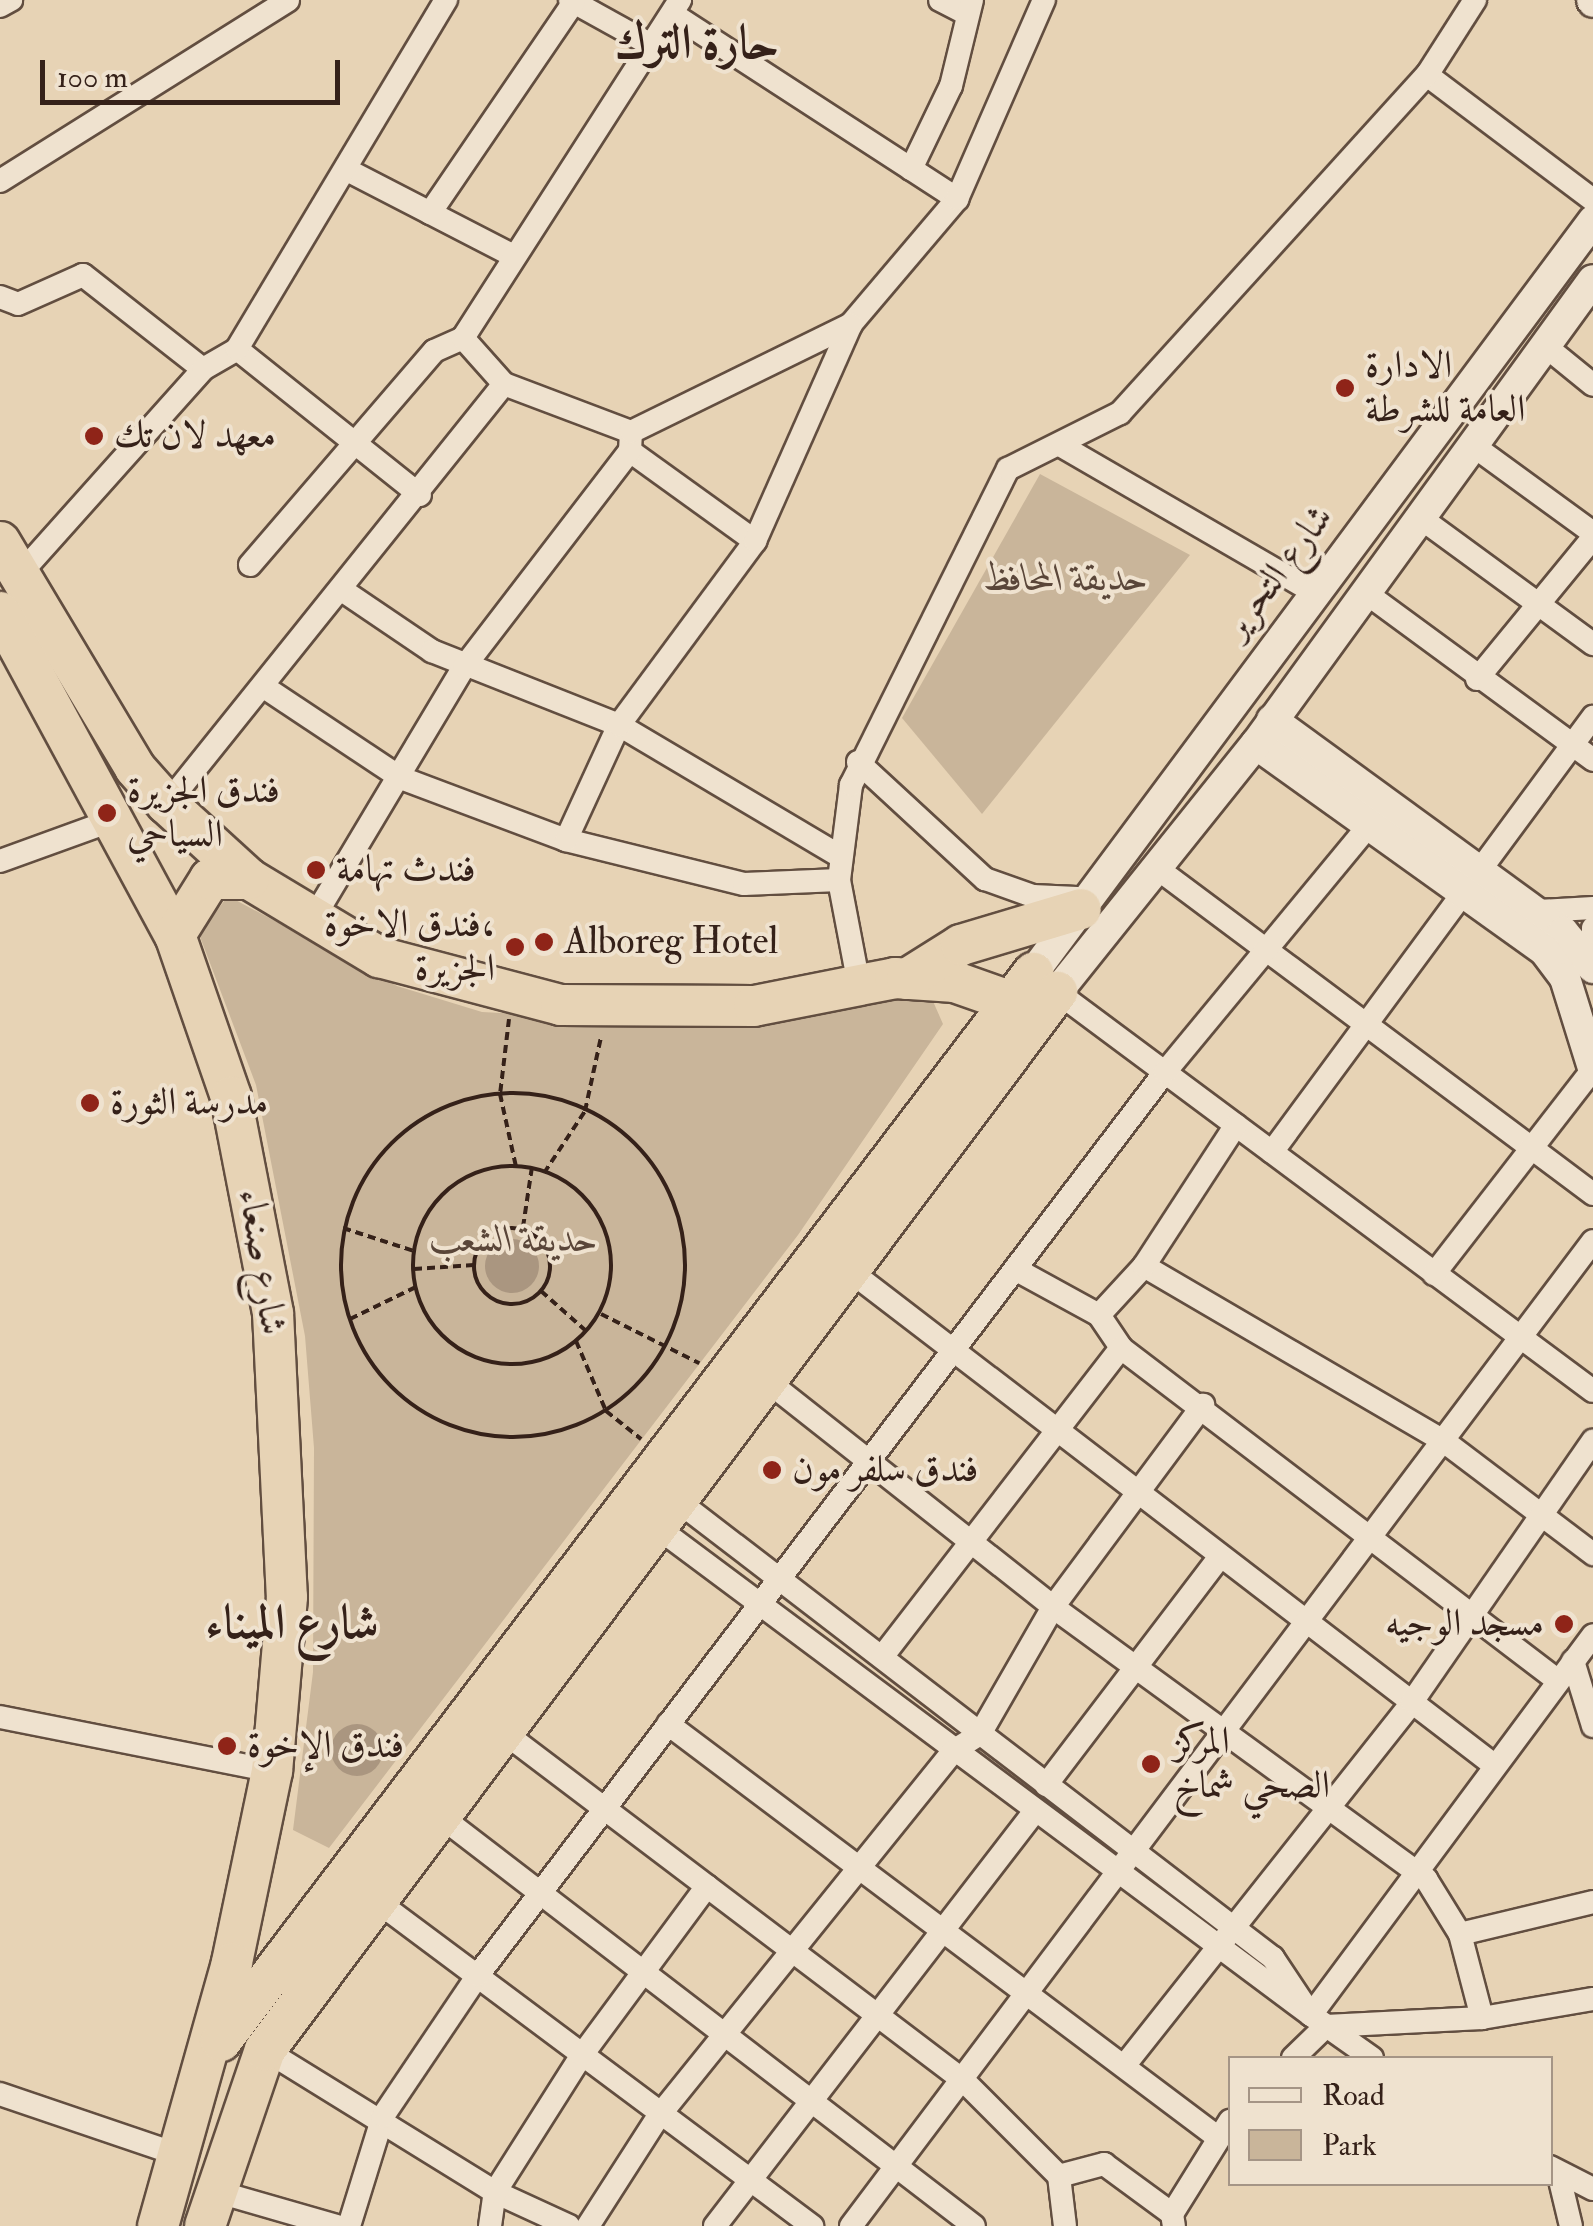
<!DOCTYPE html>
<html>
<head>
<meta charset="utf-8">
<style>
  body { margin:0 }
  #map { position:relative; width:1593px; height:2226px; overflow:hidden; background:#e7d3b5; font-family:"IM FELL Double Pica",Amiri,serif }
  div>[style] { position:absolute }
  .green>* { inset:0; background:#c9b59a }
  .water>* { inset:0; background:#aa9680 }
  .round { border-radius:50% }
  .path>* { height:4px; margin-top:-2px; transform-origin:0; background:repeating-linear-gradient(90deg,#352119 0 8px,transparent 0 13px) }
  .path>.ring { margin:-2px; padding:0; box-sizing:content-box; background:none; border:4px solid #352119; border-radius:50% }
  .roads { filter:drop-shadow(2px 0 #624e40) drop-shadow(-2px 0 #624e40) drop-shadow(0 2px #624e40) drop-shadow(0 -2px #624e40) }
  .street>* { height:22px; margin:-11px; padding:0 11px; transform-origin:11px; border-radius:11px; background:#efe2cf }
  .secondary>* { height:30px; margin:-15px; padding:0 15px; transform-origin:15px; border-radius:15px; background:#efe2cf }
  .highway>* { height:40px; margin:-20px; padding:0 20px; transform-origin:20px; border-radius:20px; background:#e7d3b5 }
  .dots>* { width:28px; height:28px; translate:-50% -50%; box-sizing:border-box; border:5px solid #efe2cf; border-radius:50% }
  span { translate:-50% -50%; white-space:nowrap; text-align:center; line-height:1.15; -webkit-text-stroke:8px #efe2cf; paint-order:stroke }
  .poi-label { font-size:38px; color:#352119 }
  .left { translate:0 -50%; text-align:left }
  .right { translate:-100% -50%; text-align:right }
  .street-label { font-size:38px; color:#352119 }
  .park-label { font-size:38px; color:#5a4639; font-style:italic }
  .district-label { font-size:48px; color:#352119; font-weight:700 }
  .legend { position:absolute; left:1228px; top:2056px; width:325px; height:130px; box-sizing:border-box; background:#efe2cf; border:2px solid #a59586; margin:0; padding:12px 18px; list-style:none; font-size:30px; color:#352119 }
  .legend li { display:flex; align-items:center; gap:20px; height:50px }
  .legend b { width:50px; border:2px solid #a59586 }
  .scale { position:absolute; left:40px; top:60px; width:300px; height:45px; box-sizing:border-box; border:5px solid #352119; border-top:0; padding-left:12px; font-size:30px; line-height:35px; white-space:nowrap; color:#352119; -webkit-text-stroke:8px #efe2cf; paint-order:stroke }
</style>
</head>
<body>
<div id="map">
  <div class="green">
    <i style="clip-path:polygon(1040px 474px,1190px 555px,982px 814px,902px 718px)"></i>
    <i style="clip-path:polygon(228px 896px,397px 986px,482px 1012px,733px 1026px,823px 1013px,894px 990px,932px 999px,943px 1024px,798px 1235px,329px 1848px,293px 1830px,313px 1672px,314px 1448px,305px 1336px,256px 1085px,199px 934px)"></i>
  </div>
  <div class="water">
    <i class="round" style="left:485px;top:1239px;width:54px;height:54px"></i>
    <i class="round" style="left:331px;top:1724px;width:52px;height:52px"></i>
  </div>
  <div class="path">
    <i style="left:509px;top:1019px;width:76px;rotate:96.8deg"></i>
    <i style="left:500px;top:1094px;width:75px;rotate:77.6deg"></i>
    <i class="ring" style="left:341px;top:1093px;width:340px;height:340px"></i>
    <i class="ring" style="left:413px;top:1166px;width:194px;height:194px"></i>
    <i style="left:544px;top:1173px;width:74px;rotate:-56.5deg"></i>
    <i style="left:585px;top:1111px;width:76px;rotate:-77.8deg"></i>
    <i style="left:523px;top:1227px;width:61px;rotate:-81.5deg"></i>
    <i style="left:343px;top:1228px;width:75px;rotate:17.9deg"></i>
    <i class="ring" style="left:474px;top:1228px;width:72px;height:72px"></i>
    <i style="left:414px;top:1269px;width:60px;rotate:-3.8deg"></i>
    <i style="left:541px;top:1291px;width:60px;rotate:41.6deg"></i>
    <i style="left:601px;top:1314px;width:110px;rotate:26.6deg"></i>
    <i style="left:350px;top:1319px;width:73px;rotate:-25.9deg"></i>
    <i style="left:576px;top:1341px;width:76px;rotate:66.8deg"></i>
    <i style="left:606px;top:1411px;width:45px;rotate:38.7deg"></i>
  </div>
  <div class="roads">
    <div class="street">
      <i style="left:570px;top:0;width:95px;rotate:29deg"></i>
      <i style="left:940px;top:0;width:30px;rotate:27deg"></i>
      <i style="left:0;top:6px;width:13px;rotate:-29deg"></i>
      <i style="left:674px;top:15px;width:338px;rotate:33deg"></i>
      <i style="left:1427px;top:75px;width:208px;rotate:37deg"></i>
      <i style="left:911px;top:169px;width:92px;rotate:-64.3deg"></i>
      <i style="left:951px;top:86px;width:89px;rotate:-76.3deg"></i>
      <i style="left:349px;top:171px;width:186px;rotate:27.3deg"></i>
      <i style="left:0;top:181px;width:340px;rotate:-32.1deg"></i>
      <i style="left:430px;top:213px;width:255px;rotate:-55.7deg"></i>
      <i style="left:0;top:297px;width:19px;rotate:21deg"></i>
      <i style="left:18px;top:304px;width:71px;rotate:-24deg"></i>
      <i style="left:83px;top:275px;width:152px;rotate:38.1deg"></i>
      <i style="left:1544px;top:345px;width:63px;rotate:39.2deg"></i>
      <i style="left:237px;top:349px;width:234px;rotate:38.6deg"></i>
      <i style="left:504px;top:384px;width:136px;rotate:20.7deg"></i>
      <i style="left:1471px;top:444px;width:151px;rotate:36.1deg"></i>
      <i style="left:1060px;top:445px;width:293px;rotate:30.1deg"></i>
      <i style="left:630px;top:451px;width:154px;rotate:35.8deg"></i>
      <i style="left:1422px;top:519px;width:212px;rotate:36.2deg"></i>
      <i style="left:250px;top:565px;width:282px;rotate:-49.3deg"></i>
      <i style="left:434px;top:351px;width:32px;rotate:-24deg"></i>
      <i style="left:20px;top:574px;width:275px;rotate:-48.2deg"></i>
      <i style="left:203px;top:369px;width:39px;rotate:-30deg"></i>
      <i style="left:237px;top:349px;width:407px;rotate:-59.1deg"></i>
      <i style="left:342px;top:590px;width:109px;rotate:34.1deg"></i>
      <i style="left:432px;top:651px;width:201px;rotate:21.6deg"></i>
      <i style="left:619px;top:725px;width:257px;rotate:30.7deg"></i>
      <i style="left:1366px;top:593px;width:282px;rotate:36.3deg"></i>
      <i style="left:1477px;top:679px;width:183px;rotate:-50.6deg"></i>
      <i style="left:264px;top:687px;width:164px;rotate:33.6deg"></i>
      <i style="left:401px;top:778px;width:176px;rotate:20.6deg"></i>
      <i style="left:566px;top:840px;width:183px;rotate:13.9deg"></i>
      <i style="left:744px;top:884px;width:95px;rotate:-2.4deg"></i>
      <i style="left:858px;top:762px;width:173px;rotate:42.7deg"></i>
      <i style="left:985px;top:879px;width:51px;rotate:19.5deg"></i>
      <i style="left:1033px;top:896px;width:44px;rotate:2.6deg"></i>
      <i style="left:167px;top:804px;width:538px;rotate:-51.26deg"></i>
      <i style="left:504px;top:384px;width:62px;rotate:-131.7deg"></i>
      <i style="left:463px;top:338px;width:402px;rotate:-57.3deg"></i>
      <i style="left:566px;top:840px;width:127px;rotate:-65.3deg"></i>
      <i style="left:619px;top:725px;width:229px;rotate:-53.5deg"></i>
      <i style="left:755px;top:541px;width:237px;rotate:-66.1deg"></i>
      <i style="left:851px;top:324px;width:164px;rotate:-49.7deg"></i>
      <i style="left:957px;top:199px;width:217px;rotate:-66.4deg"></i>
      <i style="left:0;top:861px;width:123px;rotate:-19.9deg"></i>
      <i style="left:1158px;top:869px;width:543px;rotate:36.76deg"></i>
      <i style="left:1538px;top:911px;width:55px;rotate:-3.1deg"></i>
      <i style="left:313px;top:919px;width:294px;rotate:-59.1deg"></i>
      <i style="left:464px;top:667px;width:272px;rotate:-52.5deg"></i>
      <i style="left:630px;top:451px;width:19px;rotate:-87deg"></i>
      <i style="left:631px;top:432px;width:245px;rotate:-26.1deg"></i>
      <i style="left:1593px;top:968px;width:40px;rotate:-90deg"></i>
      <i style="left:859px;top:985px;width:107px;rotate:-100.8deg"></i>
      <i style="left:839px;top:880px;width:96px;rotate:-82.8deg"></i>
      <i style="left:851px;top:785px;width:353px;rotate:-63.6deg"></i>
      <i style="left:1008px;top:469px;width:125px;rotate:-26.6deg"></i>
      <i style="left:1120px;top:413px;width:457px;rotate:-47.8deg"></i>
      <i style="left:1427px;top:75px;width:89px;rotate:-57.4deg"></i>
      <i style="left:1057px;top:992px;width:668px;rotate:36.66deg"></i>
      <i style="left:1272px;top:1152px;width:541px;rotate:-53.58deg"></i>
      <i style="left:1144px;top:1266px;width:349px;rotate:30.3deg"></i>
      <i style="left:1445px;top:1442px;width:186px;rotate:37.1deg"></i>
      <i style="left:1015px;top:1269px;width:96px;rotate:28.7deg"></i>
      <i style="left:1099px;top:1315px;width:40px;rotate:56deg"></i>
      <i style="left:1121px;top:1348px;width:548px;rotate:37.29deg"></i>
      <i style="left:850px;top:1271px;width:812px;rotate:37.49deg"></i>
      <i style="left:1434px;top:1274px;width:259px;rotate:-52.2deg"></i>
      <i style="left:1099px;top:1315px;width:67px;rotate:-47.4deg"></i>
      <i style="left:1144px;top:1266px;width:168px;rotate:-56.9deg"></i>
      <i style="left:766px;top:1380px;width:366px;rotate:38.3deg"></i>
      <i style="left:1053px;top:1607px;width:462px;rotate:36.1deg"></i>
      <i style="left:1426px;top:1879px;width:65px;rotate:58.3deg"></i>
      <i style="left:1460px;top:1934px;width:87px;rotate:75.3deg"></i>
      <i style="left:654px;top:1525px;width:820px;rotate:36.72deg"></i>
      <i style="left:1311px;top:2015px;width:69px;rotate:-123.7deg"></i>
      <i style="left:1273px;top:1958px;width:755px;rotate:-142.48deg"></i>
      <i style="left:882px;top:1657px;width:391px;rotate:-52.3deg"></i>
      <i style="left:1573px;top:1661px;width:68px;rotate:72.9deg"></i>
      <i style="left:0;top:1717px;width:277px;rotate:11.2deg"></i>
      <i style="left:668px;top:1724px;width:686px;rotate:36.94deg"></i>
      <i style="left:502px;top:1731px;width:578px;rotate:37.13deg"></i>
      <i style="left:963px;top:2080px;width:136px;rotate:45deg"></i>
      <i style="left:1046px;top:1785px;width:285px;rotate:-52.7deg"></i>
      <i style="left:440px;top:1816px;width:673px;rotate:37.52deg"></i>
      <i style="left:374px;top:1899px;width:547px;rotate:36.74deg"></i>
      <i style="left:1460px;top:1934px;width:137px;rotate:-13.5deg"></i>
      <i style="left:265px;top:2050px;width:270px;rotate:31.7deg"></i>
      <i style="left:495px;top:2192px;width:81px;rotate:24.7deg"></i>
      <i style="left:1293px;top:2058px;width:46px;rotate:-44.1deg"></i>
      <i style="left:1326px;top:2026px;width:156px;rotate:-2.9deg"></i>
      <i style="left:1482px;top:2018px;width:113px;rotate:-9.7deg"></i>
      <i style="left:1372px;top:2058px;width:75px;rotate:-144.8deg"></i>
      <i style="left:1311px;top:2015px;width:473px;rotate:-53.4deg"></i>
      <i style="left:1124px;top:2066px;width:464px;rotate:-51.6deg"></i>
      <i style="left:1412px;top:1702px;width:318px;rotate:-55.3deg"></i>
      <i style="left:0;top:2094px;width:189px;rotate:18.8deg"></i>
      <i style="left:1550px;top:2167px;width:48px;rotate:27.1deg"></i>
      <i style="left:1558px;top:2172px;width:56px;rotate:76.5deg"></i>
      <i style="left:1059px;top:2176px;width:47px;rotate:-14.9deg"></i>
      <i style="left:1104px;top:2164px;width:84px;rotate:36.3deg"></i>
      <i style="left:1172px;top:2214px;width:12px;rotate:81deg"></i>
      <i style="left:1059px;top:2176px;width:50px;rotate:83.2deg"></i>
      <i style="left:215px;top:2191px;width:126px;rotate:16.1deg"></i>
      <i style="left:1172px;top:2214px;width:110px;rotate:-58.1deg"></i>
      <i style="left:349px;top:2226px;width:115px;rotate:-72.8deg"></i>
      <i style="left:383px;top:2116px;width:170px;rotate:-56deg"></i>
      <i style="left:478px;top:1975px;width:1135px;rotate:-52.74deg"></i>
      <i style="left:1165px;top:1072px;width:325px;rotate:-50.4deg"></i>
      <i style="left:490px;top:2226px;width:34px;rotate:-82deg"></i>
      <i style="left:495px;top:2192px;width:162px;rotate:-57.6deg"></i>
      <i style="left:582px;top:2055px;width:210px;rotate:-53.5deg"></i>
      <i style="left:588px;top:2226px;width:130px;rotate:-57.3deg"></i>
      <i style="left:658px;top:2117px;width:470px;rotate:-51.1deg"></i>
      <i style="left:953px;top:1751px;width:32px;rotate:-32deg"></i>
      <i style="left:980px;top:1734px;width:146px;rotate:-60.1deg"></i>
      <i style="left:1053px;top:1607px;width:252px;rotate:-53.4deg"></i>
      <i style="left:715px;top:2226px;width:524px;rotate:-52.36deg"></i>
      <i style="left:851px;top:2226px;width:1233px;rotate:-53.01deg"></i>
    </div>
    <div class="secondary">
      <i style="left:1592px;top:0;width:2px;rotate:63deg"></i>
      <i style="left:1272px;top:720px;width:360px;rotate:36.1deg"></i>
      <i style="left:1563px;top:932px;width:47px;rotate:50.2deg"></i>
      <i style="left:1256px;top:744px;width:354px;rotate:35.6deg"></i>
      <i style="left:1544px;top:950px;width:35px;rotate:53deg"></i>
      <i style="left:1565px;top:978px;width:94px;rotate:72.7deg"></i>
      <i style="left:1033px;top:973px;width:938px;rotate:-53.33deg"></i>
      <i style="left:1057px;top:992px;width:318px;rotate:-51.3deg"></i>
      <i style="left:1256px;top:744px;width:573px;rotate:-54.01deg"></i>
    </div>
    <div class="highway">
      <i style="left:0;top:542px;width:263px;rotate:59.1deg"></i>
      <i style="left:135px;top:768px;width:48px;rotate:48.4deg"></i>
      <i style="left:167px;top:804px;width:111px;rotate:42.4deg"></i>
      <i style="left:249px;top:879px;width:152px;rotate:31deg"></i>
      <i style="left:379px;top:957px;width:188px;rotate:14.8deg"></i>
      <i style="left:561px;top:1005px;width:193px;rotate:0.3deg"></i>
      <i style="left:754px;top:1006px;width:144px;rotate:-11.2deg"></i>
      <i style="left:895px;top:978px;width:60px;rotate:3.8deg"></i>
      <i style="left:955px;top:982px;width:60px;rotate:19.3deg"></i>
      <i style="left:0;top:612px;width:367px;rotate:61.6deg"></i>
      <i style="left:175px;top:935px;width:171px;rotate:70.9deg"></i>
      <i style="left:231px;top:1097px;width:220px;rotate:79deg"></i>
      <i style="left:273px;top:1313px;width:284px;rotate:87.2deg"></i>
      <i style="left:287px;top:1597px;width:175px;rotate:94.9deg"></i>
      <i style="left:272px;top:1771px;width:196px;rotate:101.8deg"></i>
      <i style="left:232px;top:1963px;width:273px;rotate:105.7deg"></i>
      <i style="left:175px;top:935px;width:66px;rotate:-58deg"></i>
      <i style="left:210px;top:879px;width:39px"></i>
      <i style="left:907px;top:979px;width:64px;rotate:-32.2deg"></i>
      <i style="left:961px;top:945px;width:125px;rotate:-16.7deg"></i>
      <i style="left:221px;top:2041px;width:1342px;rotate:-52.75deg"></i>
      <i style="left:205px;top:2226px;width:186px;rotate:-71.2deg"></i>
      <i style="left:265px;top:2050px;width:1322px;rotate:-53.18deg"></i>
    </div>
  </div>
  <div class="dots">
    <i style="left:1345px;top:388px;background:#8f2418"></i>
    <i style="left:94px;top:436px;background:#8f2418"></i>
    <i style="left:107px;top:813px;background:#8f2418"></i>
    <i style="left:316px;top:870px;background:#8f2418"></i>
    <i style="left:544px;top:942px;background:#8f2418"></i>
    <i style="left:515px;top:947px;background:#8f2418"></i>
    <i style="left:90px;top:1103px;background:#8f2418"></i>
    <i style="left:772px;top:1470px;background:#8f2418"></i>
    <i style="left:1564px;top:1624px;background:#8f2418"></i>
    <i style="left:227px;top:1746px;background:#8f2418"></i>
    <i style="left:1151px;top:1764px;background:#8f2418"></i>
  </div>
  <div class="poi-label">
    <span class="left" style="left:1365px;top:388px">الادارة<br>العامة للشرطة</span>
    <span class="left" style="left:114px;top:436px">معهد لان تك</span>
    <span class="left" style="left:127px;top:813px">فندق الجزيرة<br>السياحي</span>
    <span class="left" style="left:336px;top:870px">فندث تهامة</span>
    <span class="right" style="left:495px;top:947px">فندق الاخوة،<br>الجزيرة</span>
    <span class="left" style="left:564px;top:942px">Alboreg Hotel</span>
    <span class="left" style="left:110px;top:1103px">مدرسة الثورة</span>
    <span class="left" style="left:792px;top:1470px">فندق سلفر مون</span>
    <span class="right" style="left:1544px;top:1624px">مسجد الوجيه</span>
    <span class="left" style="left:1174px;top:1764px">المركز<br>الصحي شماخ</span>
    <span class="left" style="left:247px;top:1746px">فندق الإخوة</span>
  </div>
  <div class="street-label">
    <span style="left:1278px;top:572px;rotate:-53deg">شارع التحرير</span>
    <span style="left:262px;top:1262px;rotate:81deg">شارع صنعاء</span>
  </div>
  <div class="park-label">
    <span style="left:1066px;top:579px">حديقة المحافظ</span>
    <span style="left:514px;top:1240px">حديقة الشعب</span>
  </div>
  <div class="district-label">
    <span style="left:697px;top:44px">حارة الترك</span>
    <span style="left:292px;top:1624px">شارع الميناء</span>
  </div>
  <ul class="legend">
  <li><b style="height:12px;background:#efe2cf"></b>Road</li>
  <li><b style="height:28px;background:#c9b59a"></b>Park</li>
  </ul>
  <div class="scale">100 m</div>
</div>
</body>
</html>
